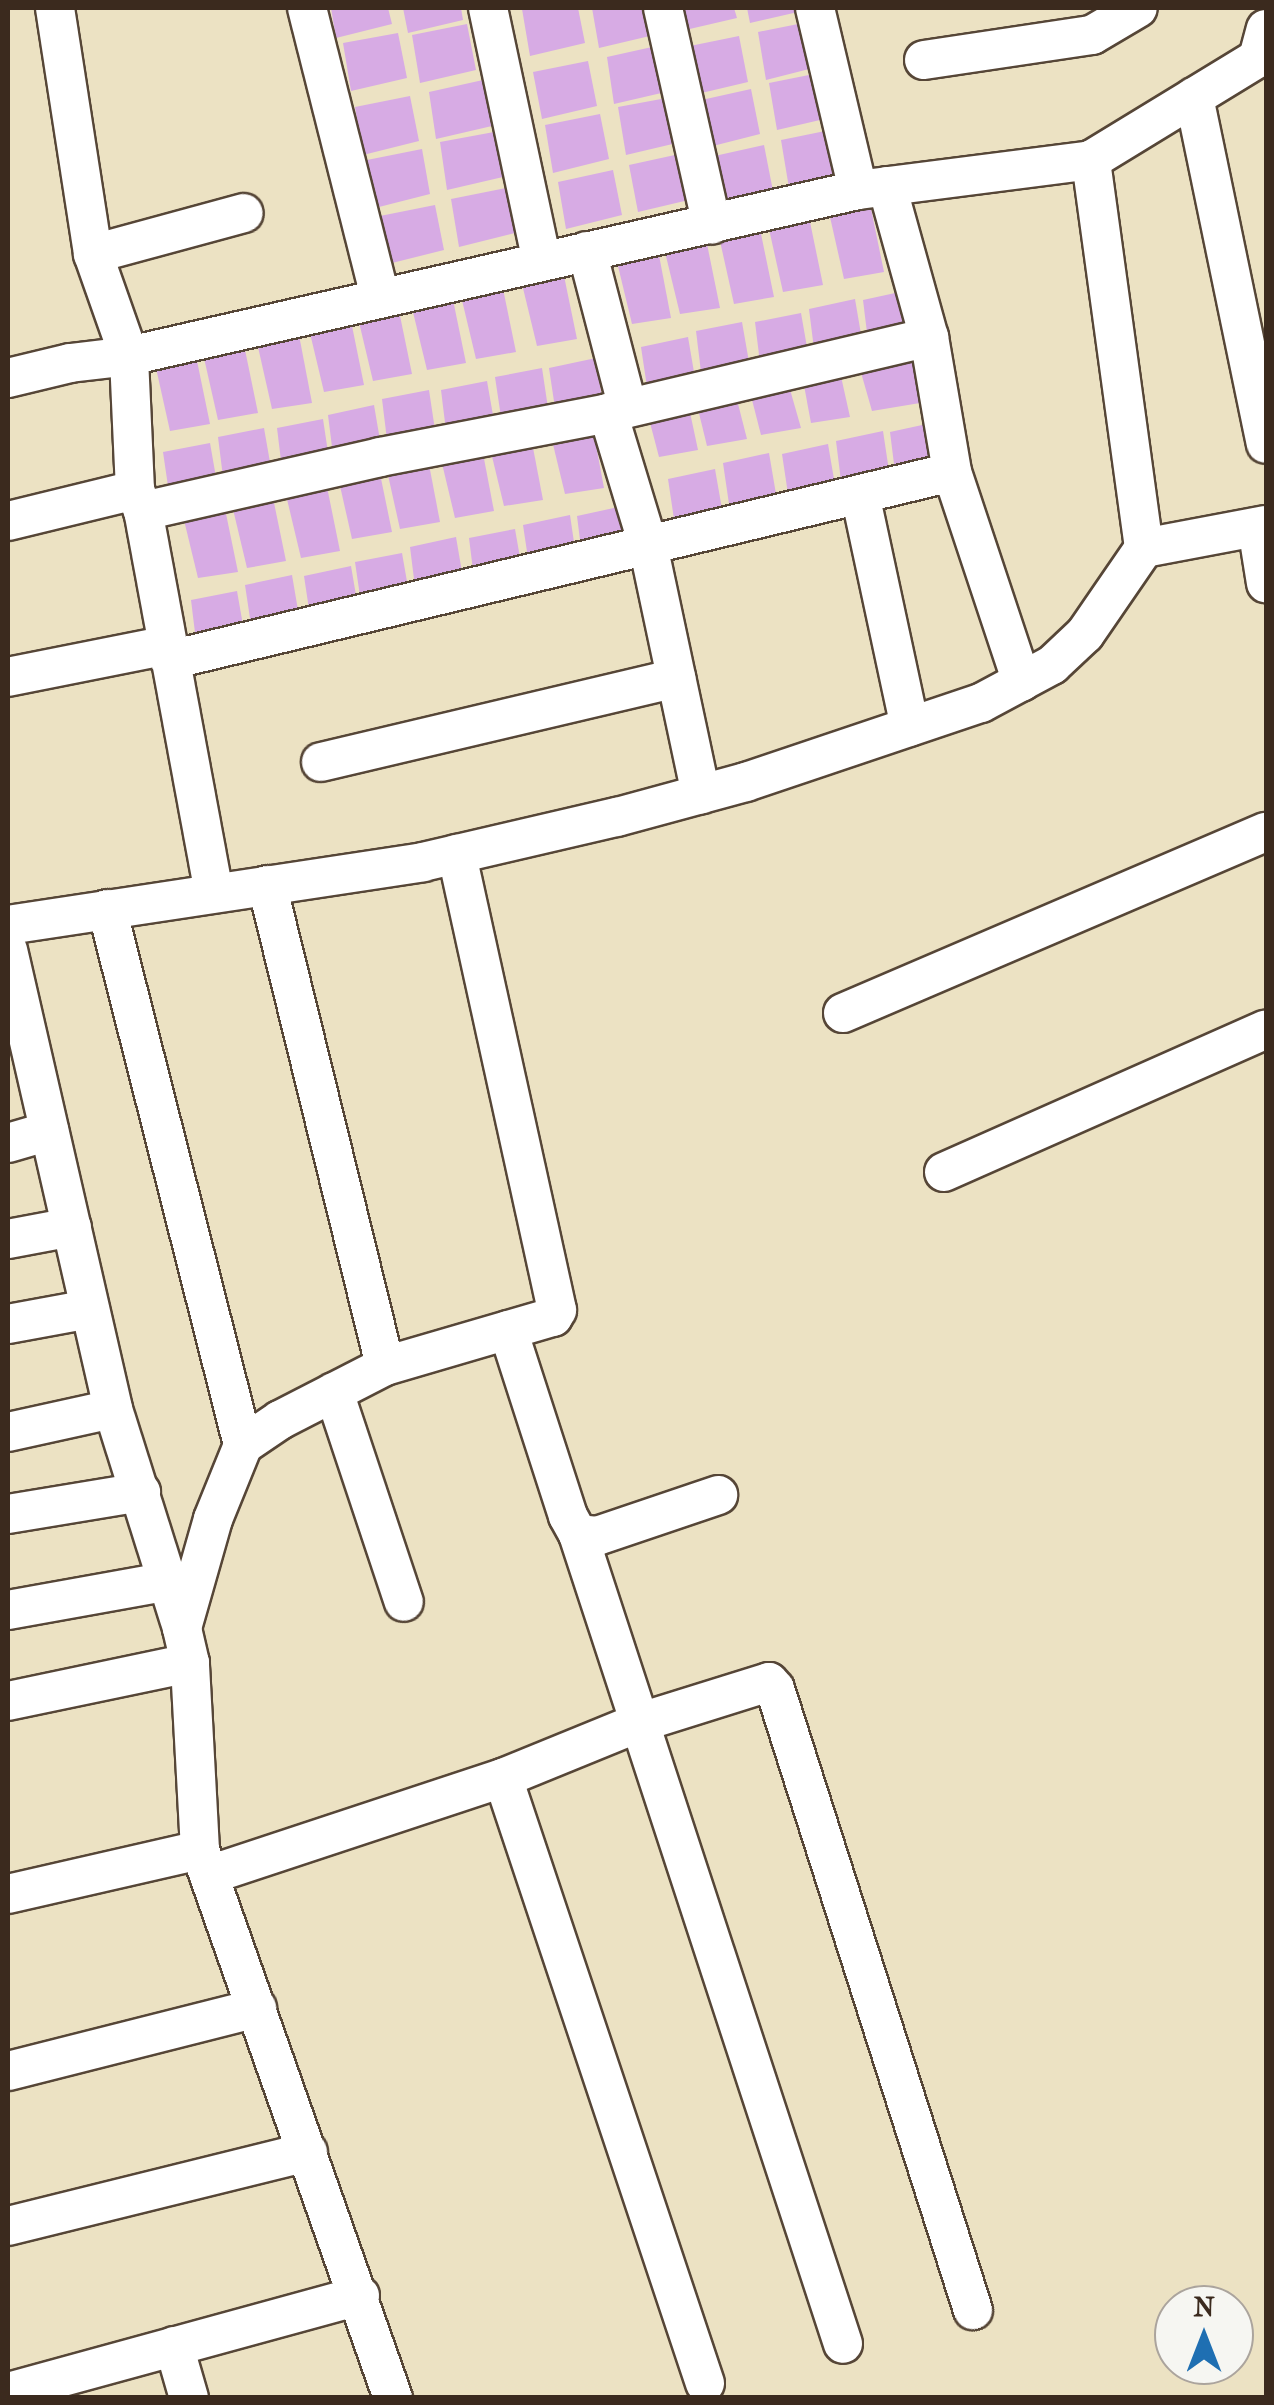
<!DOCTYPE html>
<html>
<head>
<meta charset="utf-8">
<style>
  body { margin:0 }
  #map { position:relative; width:1274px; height:2405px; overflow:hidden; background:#ece2c3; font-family:"IM FELL French Canon",serif }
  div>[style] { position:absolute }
  .building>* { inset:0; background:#d7abe4 }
  .roads { filter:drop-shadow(2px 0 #564637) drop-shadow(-2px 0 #564637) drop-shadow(0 2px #564637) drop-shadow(0 -2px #564637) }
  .minor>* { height:38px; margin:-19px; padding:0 19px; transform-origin:19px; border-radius:19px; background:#fff }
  span { translate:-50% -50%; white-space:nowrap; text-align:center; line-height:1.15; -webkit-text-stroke:8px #f6f6f2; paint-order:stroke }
  .frame { position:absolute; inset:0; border:10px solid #3b2a1e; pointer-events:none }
  .north { position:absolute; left:1154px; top:2285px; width:100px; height:100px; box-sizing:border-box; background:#f6f6f2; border:2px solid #aba49d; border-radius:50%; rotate:0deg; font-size:28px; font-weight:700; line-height:40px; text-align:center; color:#3b2a1e }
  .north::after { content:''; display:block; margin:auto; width:35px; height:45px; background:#1f6fb2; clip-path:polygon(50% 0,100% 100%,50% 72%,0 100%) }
</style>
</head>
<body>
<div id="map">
  <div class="building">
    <i style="clip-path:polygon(331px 8px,388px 8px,392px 24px,336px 38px)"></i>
    <i style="clip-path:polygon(403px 8px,461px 8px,463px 20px,408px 33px)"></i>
    <i style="clip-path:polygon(578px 8px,585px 43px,530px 56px,522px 9px)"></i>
    <i style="clip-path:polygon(592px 8px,649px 8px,654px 35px,599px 48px)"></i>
    <i style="clip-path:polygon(677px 8px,734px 8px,737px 18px,681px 31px)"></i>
    <i style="clip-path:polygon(747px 8px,810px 8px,811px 9px,750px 23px)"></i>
    <i style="clip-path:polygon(813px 21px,821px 66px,766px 80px,758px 32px)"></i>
    <i style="clip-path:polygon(467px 24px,476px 70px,420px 83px,412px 35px)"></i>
    <i style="clip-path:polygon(398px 33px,407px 78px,351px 91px,343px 43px)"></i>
    <i style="clip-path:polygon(739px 36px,748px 82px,693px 95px,685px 47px)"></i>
    <i style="clip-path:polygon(661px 45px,670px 91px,614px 104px,607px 57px)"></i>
    <i style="clip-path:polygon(588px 61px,597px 106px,542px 119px,533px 72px)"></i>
    <i style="clip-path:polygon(824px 72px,833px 117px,777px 130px,769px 83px)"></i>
    <i style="clip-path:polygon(483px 80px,492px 126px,436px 139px,429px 92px)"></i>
    <i style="clip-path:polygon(751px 89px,760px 134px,705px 148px,697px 101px)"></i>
    <i style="clip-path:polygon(410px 96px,419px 141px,363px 155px,355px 107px)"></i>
    <i style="clip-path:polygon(672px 97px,681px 142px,626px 155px,618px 107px)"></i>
    <i style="clip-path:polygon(600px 114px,609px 159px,553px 173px,545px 125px)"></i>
    <i style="clip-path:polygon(835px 129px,844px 174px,789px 188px,781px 140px)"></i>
    <i style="clip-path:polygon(494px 132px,503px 177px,447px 190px,440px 142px)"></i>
    <i style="clip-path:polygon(764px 145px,773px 191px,718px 204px,710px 157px)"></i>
    <i style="clip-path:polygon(422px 149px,430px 194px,375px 208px,367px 160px)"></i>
    <i style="clip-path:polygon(684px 153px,693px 199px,638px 212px,629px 165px)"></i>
    <i style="clip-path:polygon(613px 170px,622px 215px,566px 229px,558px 182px)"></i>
    <i style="clip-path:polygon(506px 188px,515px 233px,459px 247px,451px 199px)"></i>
    <i style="clip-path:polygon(870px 204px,884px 272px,844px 279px,830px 217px)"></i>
    <i style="clip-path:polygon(435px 205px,444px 250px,388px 264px,380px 216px)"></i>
    <i style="clip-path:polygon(809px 217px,823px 285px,783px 292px,769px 229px)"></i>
    <i style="clip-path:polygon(760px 229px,774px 297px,734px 304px,720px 241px)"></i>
    <i style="clip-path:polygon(706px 239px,720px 308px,680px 314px,665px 252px)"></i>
    <i style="clip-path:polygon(658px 250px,671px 318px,632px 324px,617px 262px)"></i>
    <i style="clip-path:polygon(563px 271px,577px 339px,537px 346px,522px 284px)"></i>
    <i style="clip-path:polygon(502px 284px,516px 352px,476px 359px,461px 296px)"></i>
    <i style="clip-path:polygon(909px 290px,916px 330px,868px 341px,863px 300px)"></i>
    <i style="clip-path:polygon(452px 295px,466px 363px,427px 370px,412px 308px)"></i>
    <i style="clip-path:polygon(855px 299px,862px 340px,814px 349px,809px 309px)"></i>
    <i style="clip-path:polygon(398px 306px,412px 374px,373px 381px,358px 318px)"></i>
    <i style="clip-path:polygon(801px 313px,808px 353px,760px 363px,755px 322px)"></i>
    <i style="clip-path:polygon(350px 316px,364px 385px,324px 392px,309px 329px)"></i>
    <i style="clip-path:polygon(742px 322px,749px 362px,701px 372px,696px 331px)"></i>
    <i style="clip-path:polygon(299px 335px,312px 403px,272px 409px,258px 347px)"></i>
    <i style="clip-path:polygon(688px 337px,695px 378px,647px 387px,641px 347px)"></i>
    <i style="clip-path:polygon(244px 345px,258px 413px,218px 420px,204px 358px)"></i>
    <i style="clip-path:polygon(196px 356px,210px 424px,170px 431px,156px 368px)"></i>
    <i style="clip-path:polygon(596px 358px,602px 399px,555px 408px,549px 368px)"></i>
    <i style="clip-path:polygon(913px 358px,920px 403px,872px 411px,860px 369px)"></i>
    <i style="clip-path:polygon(542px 368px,548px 408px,501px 417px,495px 377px)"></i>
    <i style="clip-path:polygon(840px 372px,850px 417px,811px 423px,803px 380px)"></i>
    <i style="clip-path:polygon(487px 381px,494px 421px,446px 431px,441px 390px)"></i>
    <i style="clip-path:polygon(789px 386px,801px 428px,761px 435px,750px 392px)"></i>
    <i style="clip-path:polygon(429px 390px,435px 430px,387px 440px,382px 399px)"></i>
    <i style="clip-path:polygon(735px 392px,747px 439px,707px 446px,696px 401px)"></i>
    <i style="clip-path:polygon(688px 403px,698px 450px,659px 457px,648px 415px)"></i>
    <i style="clip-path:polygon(374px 405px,381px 446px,333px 455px,328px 415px)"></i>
    <i style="clip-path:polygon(323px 419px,329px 459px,282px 469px,277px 428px)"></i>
    <i style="clip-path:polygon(591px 419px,604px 488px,565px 494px,550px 432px)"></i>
    <i style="clip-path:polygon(936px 422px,943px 463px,895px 472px,890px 432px)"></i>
    <i style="clip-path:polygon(264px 428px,271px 468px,223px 477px,218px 437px)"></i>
    <i style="clip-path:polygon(883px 431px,889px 471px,841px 481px,836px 441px)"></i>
    <i style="clip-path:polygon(530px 432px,543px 500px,504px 506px,489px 444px)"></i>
    <i style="clip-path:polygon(210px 443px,217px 483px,169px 493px,163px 452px)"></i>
    <i style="clip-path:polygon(481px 443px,494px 511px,455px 518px,440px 455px)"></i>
    <i style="clip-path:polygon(828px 444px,835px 485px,788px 494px,782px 454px)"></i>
    <i style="clip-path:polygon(769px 453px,776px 494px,729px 504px,723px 463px)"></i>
    <i style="clip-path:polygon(427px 454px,440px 522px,400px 529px,386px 466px)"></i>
    <i style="clip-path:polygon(378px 464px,392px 532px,352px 539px,338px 477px)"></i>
    <i style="clip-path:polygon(715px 469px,722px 509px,674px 519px,668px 479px)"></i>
    <i style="clip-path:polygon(326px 482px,340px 551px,301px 558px,286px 495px)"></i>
    <i style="clip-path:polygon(272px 493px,286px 561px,247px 568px,232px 505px)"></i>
    <i style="clip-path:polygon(224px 504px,238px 572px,198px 578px,183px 516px)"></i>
    <i style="clip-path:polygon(623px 506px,630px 546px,582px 556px,577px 516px)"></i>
    <i style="clip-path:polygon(570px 515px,576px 556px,529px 565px,523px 525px)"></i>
    <i style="clip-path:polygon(515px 529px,522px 569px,474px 578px,469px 538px)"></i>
    <i style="clip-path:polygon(456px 537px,463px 578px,415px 587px,410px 547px)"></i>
    <i style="clip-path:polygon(402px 553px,409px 593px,361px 603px,355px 562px)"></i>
    <i style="clip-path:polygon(351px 566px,358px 607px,310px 616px,304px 576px)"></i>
    <i style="clip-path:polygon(292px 575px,299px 616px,251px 625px,245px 585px)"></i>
    <i style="clip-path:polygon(237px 591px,244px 631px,196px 641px,191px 600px)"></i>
  </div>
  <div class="roads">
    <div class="minor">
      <i style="left:55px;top:8px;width:249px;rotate:81.2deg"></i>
      <i style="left:307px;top:8px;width:298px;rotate:75.8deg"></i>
      <i style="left:488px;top:8px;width:259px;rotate:78deg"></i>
      <i style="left:663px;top:8px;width:222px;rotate:77.3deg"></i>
      <i style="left:815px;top:8px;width:187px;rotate:76.7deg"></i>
      <i style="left:924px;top:60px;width:170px;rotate:-8.5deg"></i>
      <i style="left:1092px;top:35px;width:53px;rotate:-30.4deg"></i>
      <i style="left:1194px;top:97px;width:354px;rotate:78.3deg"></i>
      <i style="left:887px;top:186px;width:157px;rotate:74.5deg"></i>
      <i style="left:929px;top:337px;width:137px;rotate:80.3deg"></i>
      <i style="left:952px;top:472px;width:221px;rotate:71.6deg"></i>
      <i style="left:587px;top:251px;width:162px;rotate:75.4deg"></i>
      <i style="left:8px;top:378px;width:64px;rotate:-13.6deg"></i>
      <i style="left:70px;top:363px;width:59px;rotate:-6.8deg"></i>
      <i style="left:129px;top:356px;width:748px;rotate:-12.83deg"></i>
      <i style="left:858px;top:190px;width:235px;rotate:-7.3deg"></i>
      <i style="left:608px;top:413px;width:138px;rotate:73.1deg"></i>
      <i style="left:648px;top:545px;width:255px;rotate:78deg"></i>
      <i style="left:860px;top:494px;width:238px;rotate:77.9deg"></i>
      <i style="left:143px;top:511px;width:22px;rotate:-111deg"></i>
      <i style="left:135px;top:490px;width:134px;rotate:-92.6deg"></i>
      <i style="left:129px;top:356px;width:108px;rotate:-109.4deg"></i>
      <i style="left:93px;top:254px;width:156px;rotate:-15.2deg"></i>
      <i style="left:8px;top:521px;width:131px;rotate:-13.7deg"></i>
      <i style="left:1257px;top:527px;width:57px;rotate:80.9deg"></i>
      <i style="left:1144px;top:548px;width:124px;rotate:-10.7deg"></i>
      <i style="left:170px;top:660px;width:804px;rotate:-13.52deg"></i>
      <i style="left:8px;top:677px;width:163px;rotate:-11.3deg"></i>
      <i style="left:321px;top:762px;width:365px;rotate:-13.3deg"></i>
      <i style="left:267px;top:885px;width:495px;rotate:76.2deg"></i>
      <i style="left:214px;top:893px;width:389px;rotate:-100.5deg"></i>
      <i style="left:143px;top:511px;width:243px;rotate:-12.8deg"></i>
      <i style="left:380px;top:457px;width:232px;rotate:-10.9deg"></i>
      <i style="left:608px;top:413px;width:330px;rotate:-13.3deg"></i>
      <i style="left:107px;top:909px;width:553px;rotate:75.76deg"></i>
      <i style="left:8px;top:925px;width:420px;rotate:-8.6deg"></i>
      <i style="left:423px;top:862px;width:199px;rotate:-13.1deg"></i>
      <i style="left:617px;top:817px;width:134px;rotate:-15.2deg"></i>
      <i style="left:746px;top:782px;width:248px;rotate:-18.6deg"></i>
      <i style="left:981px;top:703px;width:81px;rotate:-28.2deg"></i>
      <i style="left:1052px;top:665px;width:45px;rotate:-43.2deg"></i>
      <i style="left:1085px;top:634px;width:104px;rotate:-55.5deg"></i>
      <i style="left:1144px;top:548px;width:392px;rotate:-97.8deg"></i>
      <i style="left:1091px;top:160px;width:196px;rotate:-31.4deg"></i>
      <i style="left:1258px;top:58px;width:30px;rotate:-75deg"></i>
      <i style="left:8px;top:950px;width:471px;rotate:77.1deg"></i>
      <i style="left:113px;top:1409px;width:230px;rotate:72.5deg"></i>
      <i style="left:843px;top:1013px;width:460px;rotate:-23.2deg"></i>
      <i style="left:8px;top:1143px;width:43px;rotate:-16.3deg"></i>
      <i style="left:944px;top:1172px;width:352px;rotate:-23.9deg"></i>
      <i style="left:8px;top:1239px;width:65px;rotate:-10.6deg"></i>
      <i style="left:8px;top:1324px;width:83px;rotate:-10.4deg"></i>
      <i style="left:508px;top:1330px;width:195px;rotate:72.1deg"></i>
      <i style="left:568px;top:1516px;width:21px;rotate:61deg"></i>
      <i style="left:578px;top:1534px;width:19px;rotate:6deg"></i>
      <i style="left:597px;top:1536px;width:128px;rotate:-18.7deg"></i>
      <i style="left:334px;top:1392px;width:221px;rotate:71.6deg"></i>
      <i style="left:8px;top:1432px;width:107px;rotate:-12.4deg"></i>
      <i style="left:8px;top:1514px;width:135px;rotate:-9.4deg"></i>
      <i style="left:578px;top:1534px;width:852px;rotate:71.88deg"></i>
      <i style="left:8px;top:1610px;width:164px;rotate:-10.2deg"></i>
      <i style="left:8px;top:1701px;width:186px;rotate:-11.8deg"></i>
      <i style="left:503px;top:1778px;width:638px;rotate:71.54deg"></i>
      <i style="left:209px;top:1875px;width:310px;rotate:-18.3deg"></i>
      <i style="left:503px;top:1778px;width:146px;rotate:-22.2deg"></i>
      <i style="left:638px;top:1723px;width:137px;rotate:-17.4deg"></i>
      <i style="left:769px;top:1682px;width:9px;rotate:49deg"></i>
      <i style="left:775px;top:1689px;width:652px;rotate:72.32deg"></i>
      <i style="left:8px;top:1894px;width:197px;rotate:-12.9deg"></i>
      <i style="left:8px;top:2071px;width:257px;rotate:-14.2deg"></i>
      <i style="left:8px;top:2226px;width:309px;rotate:-13.9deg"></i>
      <i style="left:174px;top:2346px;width:54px;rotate:73.9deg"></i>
      <i style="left:8px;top:2392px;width:365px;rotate:-15.3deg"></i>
      <i style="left:393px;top:2398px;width:581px;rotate:-109.4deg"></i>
      <i style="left:200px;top:1850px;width:187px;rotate:-93.1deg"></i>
      <i style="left:190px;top:1663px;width:36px;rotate:-103deg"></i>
      <i style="left:182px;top:1628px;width:113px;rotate:-74.1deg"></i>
      <i style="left:213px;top:1519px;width:80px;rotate:-67.9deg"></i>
      <i style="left:243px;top:1445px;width:45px;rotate:-34deg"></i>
      <i style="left:280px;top:1420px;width:118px;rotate:-27.2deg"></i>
      <i style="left:385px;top:1366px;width:175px;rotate:-16.3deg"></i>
      <i style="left:553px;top:1317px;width:8px;rotate:-60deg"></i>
      <i style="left:557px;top:1310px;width:467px;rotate:-102.4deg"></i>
    </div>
  </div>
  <div class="frame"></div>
  <div class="north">N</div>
</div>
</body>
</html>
